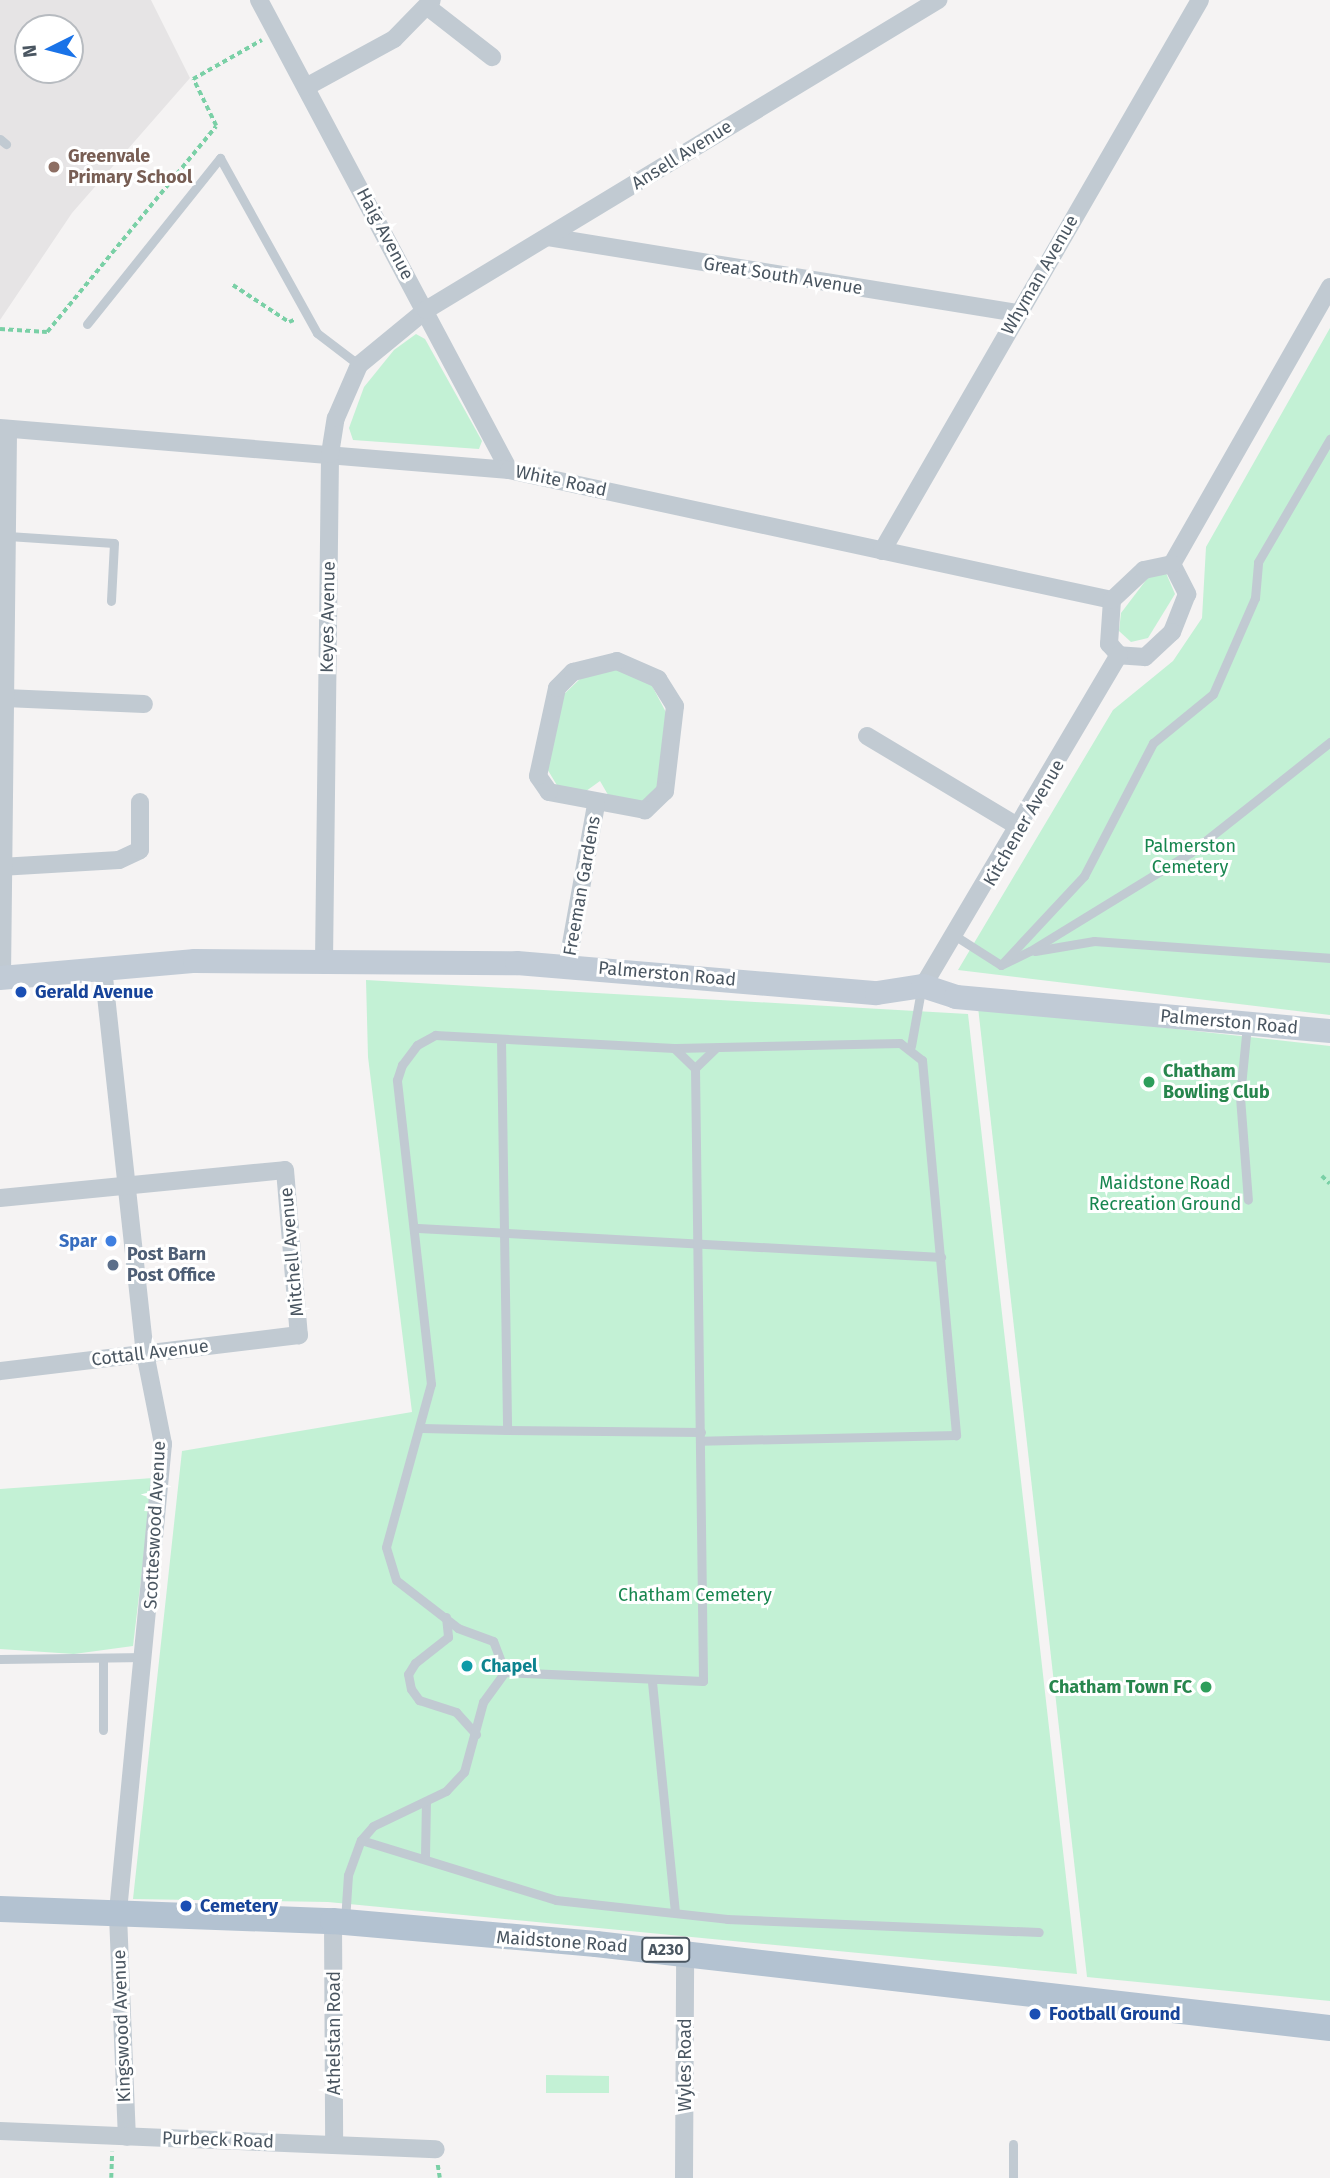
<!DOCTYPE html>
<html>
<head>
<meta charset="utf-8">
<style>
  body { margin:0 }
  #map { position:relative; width:1330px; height:2178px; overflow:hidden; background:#f5f3f3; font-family:"Fira Sans",sans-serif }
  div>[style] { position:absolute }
  .education>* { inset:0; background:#e6e4e5 }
  .green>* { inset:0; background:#c3f1d5 }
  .path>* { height:3.5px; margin-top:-1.75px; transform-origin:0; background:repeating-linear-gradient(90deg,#7ad0a6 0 5px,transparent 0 8.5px) }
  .lane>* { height:9px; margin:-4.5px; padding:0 4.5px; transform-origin:4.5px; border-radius:4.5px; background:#c1cad2 }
  .street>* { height:18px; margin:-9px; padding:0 9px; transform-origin:9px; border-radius:9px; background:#c1cad2 }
  .secondary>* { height:24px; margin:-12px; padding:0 12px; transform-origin:12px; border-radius:12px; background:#c1cbd6 }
  .primary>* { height:26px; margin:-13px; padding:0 13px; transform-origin:13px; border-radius:13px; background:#b3c2d1 }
  .dots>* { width:19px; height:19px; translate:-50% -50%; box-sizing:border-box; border:4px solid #fff; border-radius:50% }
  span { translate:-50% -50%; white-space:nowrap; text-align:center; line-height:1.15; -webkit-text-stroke:6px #fff; paint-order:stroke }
  .shield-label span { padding:2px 5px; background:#fff; border:2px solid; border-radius:5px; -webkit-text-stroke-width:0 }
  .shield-label { font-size:16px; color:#4a5661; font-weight:700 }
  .street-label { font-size:18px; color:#4a5661 }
  .education-label { font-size:18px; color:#785e54; font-weight:700 }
  .left { translate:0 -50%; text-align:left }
  .park-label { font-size:18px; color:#17864f }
  .transit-label { font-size:18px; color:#164399; font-weight:700 }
  .leisure-label { font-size:18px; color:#27864d; font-weight:700 }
  .right { translate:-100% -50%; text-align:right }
  .shop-label { font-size:18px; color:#366cbe; font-weight:700 }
  .service-label { font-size:18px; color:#4e5e75; font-weight:700 }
  .culture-label { font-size:18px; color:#0d838f; font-weight:700 }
  .north { position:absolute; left:14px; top:14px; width:70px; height:70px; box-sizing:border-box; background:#fff; border:2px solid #b7bbc0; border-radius:50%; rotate:264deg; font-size:19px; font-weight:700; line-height:28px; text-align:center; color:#4a5661 }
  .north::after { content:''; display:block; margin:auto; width:24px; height:32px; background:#1a73e8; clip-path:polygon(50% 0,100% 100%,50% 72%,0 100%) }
</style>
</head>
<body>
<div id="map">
  <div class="education">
    <i style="clip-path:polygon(evenodd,0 0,151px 0,190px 78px,72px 213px,0 320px,0 0,28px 28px,70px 28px,70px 70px,28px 70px,28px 28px)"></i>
  </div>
  <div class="green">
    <i style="clip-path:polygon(1330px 328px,1330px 1015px,958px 970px,1113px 710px,1173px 661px,1202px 618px,1206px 547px)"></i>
    <i style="clip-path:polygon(416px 334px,425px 339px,482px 441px,479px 449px,353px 440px,349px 428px,364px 387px,394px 350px)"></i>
    <i style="clip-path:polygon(1153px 571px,1166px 573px,1175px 594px,1148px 638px,1131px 642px,1119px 631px,1121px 613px)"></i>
    <i style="clip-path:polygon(610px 668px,649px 680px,670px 720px,658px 786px,644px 802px,611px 800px,600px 781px,582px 794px,558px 787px,546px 767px,559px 699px,582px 677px)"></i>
    <i style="clip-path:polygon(366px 980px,968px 1014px,1077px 1974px,328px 1902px,133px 1899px,182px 1451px,412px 1412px,368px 1057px)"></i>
    <i style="clip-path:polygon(978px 1007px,1330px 1046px,1330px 2001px,1087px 1977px)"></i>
    <i style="clip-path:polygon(153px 1478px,133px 1646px,74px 1654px,0 1649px,0 1489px)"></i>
    <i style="clip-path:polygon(546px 2075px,609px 2076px,609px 2093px,546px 2093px)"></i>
  </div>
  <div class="path">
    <i style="left:233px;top:285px;width:67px;rotate:33.5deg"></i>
    <i style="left:289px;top:322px;width:8px;rotate:-23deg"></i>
    <i style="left:0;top:329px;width:47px;rotate:3.7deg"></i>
    <i style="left:47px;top:332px;width:266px;rotate:-50.6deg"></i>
    <i style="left:216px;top:126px;width:52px;rotate:-116.1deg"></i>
    <i style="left:193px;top:79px;width:79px;rotate:-29.5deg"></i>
    <i style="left:1322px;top:1176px;width:11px;rotate:45deg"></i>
    <i style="left:438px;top:2165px;width:13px;rotate:81deg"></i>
    <i style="left:111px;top:2178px;width:26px;rotate:-88deg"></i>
  </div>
  <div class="lane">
    <i style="left:0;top:139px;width:8px;rotate:40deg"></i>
    <i style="left:87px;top:324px;width:213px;rotate:-51.3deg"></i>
    <i style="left:220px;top:158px;width:200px;rotate:61deg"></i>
    <i style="left:317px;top:333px;width:53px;rotate:37.3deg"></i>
    <i style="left:8px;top:536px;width:106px;rotate:3.8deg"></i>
    <i style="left:114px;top:543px;width:58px;rotate:93deg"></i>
    <i style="left:957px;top:937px;width:52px;rotate:32.5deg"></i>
    <i style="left:1001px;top:965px;width:32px;rotate:-26deg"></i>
    <i style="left:1030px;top:951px;width:188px;rotate:-31.5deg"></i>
    <i style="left:1190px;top:853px;width:179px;rotate:-38.4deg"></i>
    <i style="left:1035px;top:951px;width:60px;rotate:-9.6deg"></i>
    <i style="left:1094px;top:941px;width:237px;rotate:4.1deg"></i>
    <i style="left:1001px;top:965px;width:122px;rotate:-47deg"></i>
    <i style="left:1084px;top:876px;width:150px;rotate:-62.6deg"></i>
    <i style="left:1153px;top:743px;width:77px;rotate:-39.2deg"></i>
    <i style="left:1213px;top:694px;width:105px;rotate:-66.4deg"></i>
    <i style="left:1255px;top:598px;width:36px;rotate:-85deg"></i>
    <i style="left:1258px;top:562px;width:143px;rotate:-59.7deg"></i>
    <i style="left:1247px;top:1025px;width:72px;rotate:95.6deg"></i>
    <i style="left:1240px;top:1097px;width:103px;rotate:85.6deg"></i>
    <i style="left:501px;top:1040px;width:390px;rotate:89.1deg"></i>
    <i style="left:507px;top:1430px;width:194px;rotate:0.6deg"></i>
    <i style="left:911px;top:1046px;width:57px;rotate:-79.9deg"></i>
    <i style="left:676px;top:1048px;width:224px;rotate:-1.3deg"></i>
    <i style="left:900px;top:1043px;width:28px;rotate:38deg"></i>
    <i style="left:922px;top:1060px;width:377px;rotate:84.8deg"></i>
    <i style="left:956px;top:1435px;width:255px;rotate:178.7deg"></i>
    <i style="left:695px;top:1068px;width:29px;rotate:-44deg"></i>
    <i style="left:418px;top:1228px;width:524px;rotate:3.17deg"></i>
    <i style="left:422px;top:1428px;width:85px;rotate:1.3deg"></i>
    <i style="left:446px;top:1617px;width:20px;rotate:84deg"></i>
    <i style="left:448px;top:1637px;width:42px;rotate:141.8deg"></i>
    <i style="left:415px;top:1663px;width:13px;rotate:122deg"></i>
    <i style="left:408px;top:1674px;width:15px;rotate:79deg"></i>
    <i style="left:411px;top:1689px;width:14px;rotate:54deg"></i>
    <i style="left:419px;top:1700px;width:39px;rotate:18deg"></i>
    <i style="left:456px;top:1712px;width:30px;rotate:48deg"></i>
    <i style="left:0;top:1659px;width:146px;rotate:-0.8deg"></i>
    <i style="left:103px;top:1661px;width:69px;rotate:90deg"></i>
    <i style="left:652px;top:1682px;width:232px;rotate:84.3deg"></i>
    <i style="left:361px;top:1840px;width:204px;rotate:17.1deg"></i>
    <i style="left:556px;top:1900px;width:172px;rotate:6.3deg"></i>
    <i style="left:727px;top:1919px;width:312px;rotate:2.4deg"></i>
    <i style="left:425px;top:1857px;width:55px;rotate:-89deg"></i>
    <i style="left:345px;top:1921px;width:46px;rotate:-86.3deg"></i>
    <i style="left:348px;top:1875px;width:37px;rotate:-70deg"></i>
    <i style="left:361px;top:1840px;width:18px;rotate:-49deg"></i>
    <i style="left:373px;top:1826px;width:81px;rotate:-25.6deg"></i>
    <i style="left:446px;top:1791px;width:26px;rotate:-47deg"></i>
    <i style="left:464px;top:1772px;width:73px;rotate:-74.8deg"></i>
    <i style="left:483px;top:1702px;width:37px;rotate:-54deg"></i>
    <i style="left:505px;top:1672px;width:33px;rotate:-111deg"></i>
    <i style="left:493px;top:1641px;width:37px;rotate:-160deg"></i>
    <i style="left:458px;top:1628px;width:78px;rotate:-142.3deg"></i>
    <i style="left:396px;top:1580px;width:34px;rotate:-107deg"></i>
    <i style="left:386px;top:1547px;width:169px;rotate:-74.6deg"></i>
    <i style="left:431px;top:1384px;width:306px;rotate:-96.4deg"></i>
    <i style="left:397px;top:1080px;width:16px;rotate:-72deg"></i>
    <i style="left:402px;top:1065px;width:25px;rotate:-53deg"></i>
    <i style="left:417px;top:1045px;width:21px;rotate:-29deg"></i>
    <i style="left:435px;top:1035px;width:239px;rotate:3.1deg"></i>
    <i style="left:674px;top:1048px;width:29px;rotate:44deg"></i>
    <i style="left:695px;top:1068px;width:613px;rotate:89.25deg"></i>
    <i style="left:703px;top:1681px;width:198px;rotate:-177.4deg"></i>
    <i style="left:1013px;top:2144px;width:34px;rotate:90deg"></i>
  </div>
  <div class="street">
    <i style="left:259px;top:0;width:532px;rotate:61.99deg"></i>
    <i style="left:429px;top:8px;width:80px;rotate:37.9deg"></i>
    <i style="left:306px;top:87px;width:100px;rotate:-28.6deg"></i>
    <i style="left:394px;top:39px;width:54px;rotate:-45.7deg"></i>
    <i style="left:548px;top:237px;width:476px;rotate:9.2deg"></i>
    <i style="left:0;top:428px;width:511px;rotate:4.72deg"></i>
    <i style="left:509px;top:470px;width:617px;rotate:12.17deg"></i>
    <i style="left:882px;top:551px;width:636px;rotate:-60.01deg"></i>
    <i style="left:1172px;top:564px;width:319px;rotate:-60.3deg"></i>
    <i style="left:1172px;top:564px;width:34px;rotate:63deg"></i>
    <i style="left:1187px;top:594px;width:41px;rotate:111.5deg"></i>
    <i style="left:1172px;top:632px;width:37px;rotate:137deg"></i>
    <i style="left:1145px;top:657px;width:26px;rotate:-176deg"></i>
    <i style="left:1119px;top:655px;width:15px;rotate:-132deg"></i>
    <i style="left:1109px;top:644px;width:44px;rotate:-86.1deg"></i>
    <i style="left:1112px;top:600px;width:44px;rotate:-43.2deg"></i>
    <i style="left:1144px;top:570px;width:29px;rotate:-12deg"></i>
    <i style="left:617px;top:661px;width:45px;rotate:23.7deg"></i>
    <i style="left:658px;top:679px;width:32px;rotate:58deg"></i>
    <i style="left:675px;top:706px;width:86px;rotate:96.7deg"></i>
    <i style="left:665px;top:791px;width:28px;rotate:136deg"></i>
    <i style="left:645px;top:810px;width:98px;rotate:-169.4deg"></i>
    <i style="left:549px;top:792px;width:19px;rotate:-125deg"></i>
    <i style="left:538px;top:776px;width:90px;rotate:-77.8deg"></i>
    <i style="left:557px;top:688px;width:23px;rotate:-45deg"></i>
    <i style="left:573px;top:672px;width:45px;rotate:-14deg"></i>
    <i style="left:5px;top:698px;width:139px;rotate:2.5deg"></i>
    <i style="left:867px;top:736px;width:179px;rotate:30.9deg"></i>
    <i style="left:0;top:867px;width:119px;rotate:-3.4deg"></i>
    <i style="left:119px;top:860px;width:23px;rotate:-25deg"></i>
    <i style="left:140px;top:850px;width:48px;rotate:-90deg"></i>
    <i style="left:324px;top:962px;width:508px;rotate:-89.32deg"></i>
    <i style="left:330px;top:454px;width:36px;rotate:-81deg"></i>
    <i style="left:336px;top:418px;width:58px;rotate:-66.5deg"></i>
    <i style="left:359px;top:365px;width:87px;rotate:-39.4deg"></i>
    <i style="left:426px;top:310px;width:599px;rotate:-31.19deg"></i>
    <i style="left:567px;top:966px;width:164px;rotate:-79.8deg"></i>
    <i style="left:103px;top:968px;width:387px;rotate:83.8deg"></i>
    <i style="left:145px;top:1353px;width:93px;rotate:78.8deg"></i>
    <i style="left:163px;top:1444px;width:473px;rotate:95.5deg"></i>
    <i style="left:118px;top:1915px;width:222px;rotate:87.7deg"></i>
    <i style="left:2px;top:978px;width:549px;rotate:-89.37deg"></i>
    <i style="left:923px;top:986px;width:385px;rotate:-59.4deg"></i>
    <i style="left:0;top:1198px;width:286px;rotate:-5.6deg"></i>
    <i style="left:285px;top:1170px;width:166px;rotate:85.2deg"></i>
    <i style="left:299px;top:1335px;width:301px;rotate:173.1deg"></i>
    <i style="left:333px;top:1921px;width:224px;rotate:89.7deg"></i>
    <i style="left:0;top:2131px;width:436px;rotate:2.4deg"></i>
    <i style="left:684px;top:2178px;width:226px;rotate:-89.7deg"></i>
  </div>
  <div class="secondary">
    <i style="left:0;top:978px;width:196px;rotate:-5deg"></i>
    <i style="left:195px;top:961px;width:322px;rotate:0.4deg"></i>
    <i style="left:517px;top:963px;width:361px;rotate:4.8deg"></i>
    <i style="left:877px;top:993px;width:47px;rotate:-8.7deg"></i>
    <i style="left:923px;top:986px;width:35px;rotate:18deg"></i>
    <i style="left:956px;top:997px;width:376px;rotate:5.2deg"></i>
  </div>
  <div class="primary">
    <i style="left:0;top:1909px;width:333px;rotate:2.1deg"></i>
    <i style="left:333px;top:1921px;width:264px;rotate:5deg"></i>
    <i style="left:596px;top:1944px;width:739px;rotate:6.53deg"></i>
  </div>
  <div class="dots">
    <i style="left:54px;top:167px;background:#8d6e63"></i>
    <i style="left:21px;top:992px;background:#1a4fb4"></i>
    <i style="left:1149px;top:1082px;background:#2e9e5b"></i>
    <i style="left:111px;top:1241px;background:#3f7fe0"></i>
    <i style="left:113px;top:1265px;background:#5c6f8a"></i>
    <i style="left:467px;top:1666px;background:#0f9aa8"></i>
    <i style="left:1206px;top:1687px;background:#2e9e5b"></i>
    <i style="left:186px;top:1906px;background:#1a4fb4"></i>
    <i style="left:1035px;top:2014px;background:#1a4fb4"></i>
  </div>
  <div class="shield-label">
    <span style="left:666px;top:1950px">A230</span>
  </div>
  <div class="street-label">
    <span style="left:682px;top:155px;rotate:-32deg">Ansell Avenue</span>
    <span style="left:385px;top:234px;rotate:62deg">Haig Avenue</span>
    <span style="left:1040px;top:275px;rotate:-60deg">Whyman Avenue</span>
    <span style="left:783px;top:276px;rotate:9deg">Great South Avenue</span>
    <span style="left:561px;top:481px;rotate:12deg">White Road</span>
    <span style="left:328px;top:617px;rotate:-89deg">Keyes Avenue</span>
    <span style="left:1024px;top:823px;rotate:-60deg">Kitchener Avenue</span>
    <span style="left:582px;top:886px;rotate:-80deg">Freeman Gardens</span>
    <span style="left:667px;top:974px;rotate:5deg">Palmerston Road</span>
    <span style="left:1229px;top:1022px;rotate:5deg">Palmerston Road</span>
    <span style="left:292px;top:1252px;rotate:-95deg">Mitchell Avenue</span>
    <span style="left:150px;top:1353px;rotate:-7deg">Cottall Avenue</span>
    <span style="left:155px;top:1525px;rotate:-87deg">Scotteswood Avenue</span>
    <span style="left:562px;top:1942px;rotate:4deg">Maidstone Road</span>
    <span style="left:122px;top:2026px;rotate:-92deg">Kingswood Avenue</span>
    <span style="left:334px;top:2033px;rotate:-90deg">Athelstan Road</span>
    <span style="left:685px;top:2065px;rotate:-90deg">Wyles Road</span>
    <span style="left:218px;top:2140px;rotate:2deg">Purbeck Road</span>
  </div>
  <div class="education-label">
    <span class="left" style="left:68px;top:167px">Greenvale<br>Primary School</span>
  </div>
  <div class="park-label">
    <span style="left:1190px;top:857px">Palmerston<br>Cemetery</span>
    <span style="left:1165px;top:1194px">Maidstone Road<br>Recreation Ground</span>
    <span style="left:695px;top:1595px">Chatham Cemetery</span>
  </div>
  <div class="transit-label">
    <span class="left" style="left:35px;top:992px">Gerald Avenue</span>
    <span class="left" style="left:200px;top:1906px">Cemetery</span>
    <span class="left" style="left:1049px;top:2014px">Football Ground</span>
  </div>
  <div class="leisure-label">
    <span class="left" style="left:1163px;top:1082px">Chatham<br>Bowling Club</span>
    <span class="right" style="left:1192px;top:1687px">Chatham Town FC</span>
  </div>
  <div class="shop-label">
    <span class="right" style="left:97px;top:1241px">Spar</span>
  </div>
  <div class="service-label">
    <span class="left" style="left:127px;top:1265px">Post Barn<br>Post Office</span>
  </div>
  <div class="culture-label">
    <span class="left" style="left:481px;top:1666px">Chapel</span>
  </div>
  <div class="north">N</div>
</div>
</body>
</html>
